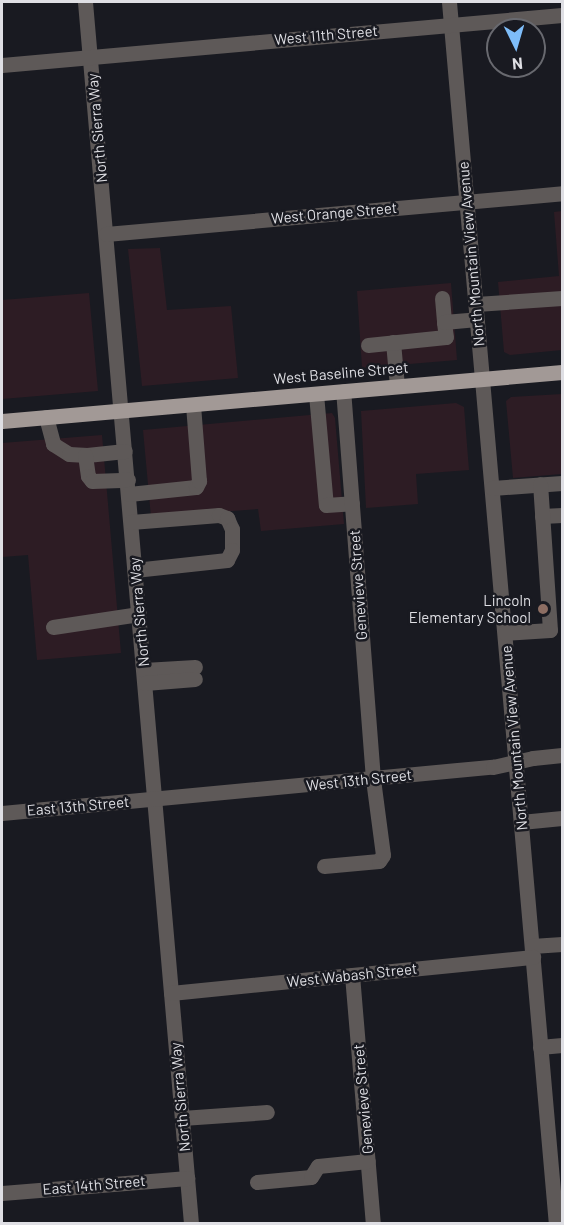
<!DOCTYPE html>
<html>
<head>
<meta charset="utf-8">
<style>
  body { margin:0 }
  #map { position:relative; width:564px; height:1225px; overflow:hidden; background:#191a21; font-family:Barlow,sans-serif }
  div>[style] { position:absolute }
  .commercial>* { inset:0; background:#2d1c24 }
  .minor>* { height:15px; margin:-7.5px; padding:0 7.5px; transform-origin:7.5px; border-radius:7.5px; background:#5e5958 }
  .major>* { height:15px; margin:-7.5px; padding:0 7.5px; transform-origin:7.5px; border-radius:7.5px; background:#a29996 }
  .dots>* { width:16px; height:16px; translate:-50% -50%; box-sizing:border-box; border:3px solid #191a21; border-radius:50% }
  span { translate:-50% -50%; white-space:nowrap; text-align:center; line-height:1.15; -webkit-text-stroke:5px #191a21; paint-order:stroke }
  .street-label { font-size:15px; color:#dfdfe4 }
  .poi-label { font-size:15px; color:#dfdfe4 }
  .right { translate:-100% -50%; text-align:right }
  .frame { position:absolute; inset:0; border:3px solid #dfdfe4; pointer-events:none }
  .north { position:absolute; left:486px; top:18px; width:60px; height:60px; box-sizing:border-box; background:#191a21; border:2px solid #68696f; border-radius:50%; rotate:175deg; font-size:16px; font-weight:700; line-height:24px; text-align:center; color:#dfdfe4 }
  .north::after { content:''; display:block; margin:auto; width:21px; height:27px; background:#7ebdf9; clip-path:polygon(50% 0,100% 100%,50% 72%,0 100%) }
</style>
</head>
<body>
<div id="map">
  <div class="commercial">
    <i style="clip-path:polygon(562px 211px,562px 350px,510px 355px,504px 352px,498px 282px,559px 276px,554px 212px)"></i>
    <i style="clip-path:polygon(160px 248px,167px 310px,231px 306px,238px 378px,142px 386px,128px 249px)"></i>
    <i style="clip-path:polygon(451px 283px,457px 360px,362px 368px,357px 291px)"></i>
    <i style="clip-path:polygon(89px 293px,98px 391px,2px 399px,2px 300px)"></i>
    <i style="clip-path:polygon(562px 394px,562px 474px,513px 478px,506px 401px,511px 397px)"></i>
    <i style="clip-path:polygon(456px 403px,464px 407px,469px 470px,416px 474px,418px 504px,366px 508px,361px 411px)"></i>
    <i style="clip-path:polygon(332px 413px,335px 418px,344px 524px,261px 531px,258px 509px,151px 517px,143px 430px)"></i>
    <i style="clip-path:polygon(102px 435px,121px 653px,37px 660px,28px 555px,2px 557px,2px 443px)"></i>
  </div>
  <div class="minor">
    <i style="left:85px;top:2px;width:1227px;rotate:85.04deg"></i>
    <i style="left:449px;top:2px;width:1227px;rotate:85deg"></i>
    <i style="left:2px;top:65px;width:562px;rotate:-5.1deg"></i>
    <i style="left:106px;top:234px;width:458px;rotate:-5.1deg"></i>
    <i style="left:442px;top:298px;width:24px;rotate:85deg"></i>
    <i style="left:476px;top:304px;width:86px;rotate:-4deg"></i>
    <i style="left:393px;top:342px;width:44px;rotate:84.8deg"></i>
    <i style="left:368px;top:345px;width:78px;rotate:-5.9deg"></i>
    <i style="left:446px;top:337px;width:15px;rotate:-98deg"></i>
    <i style="left:444px;top:322px;width:33px;rotate:-5deg"></i>
    <i style="left:316px;top:394px;width:111px;rotate:84.9deg"></i>
    <i style="left:326px;top:505px;width:26px;rotate:-4deg"></i>
    <i style="left:46px;top:417px;width:28px;rotate:75deg"></i>
    <i style="left:53px;top:444px;width:19px;rotate:32deg"></i>
    <i style="left:69px;top:454px;width:18px;rotate:3deg"></i>
    <i style="left:87px;top:455px;width:38px;rotate:-6deg"></i>
    <i style="left:85px;top:455px;width:21px;rotate:82deg"></i>
    <i style="left:88px;top:476px;width:6px;rotate:51deg"></i>
    <i style="left:92px;top:481px;width:36px;rotate:-2deg"></i>
    <i style="left:492px;top:488px;width:70px;rotate:-4.1deg"></i>
    <i style="left:129px;top:494px;width:67px;rotate:-6deg"></i>
    <i style="left:196px;top:487px;width:7px;rotate:-63deg"></i>
    <i style="left:199px;top:481px;width:76px;rotate:-94.5deg"></i>
    <i style="left:542px;top:516px;width:20px;rotate:-3deg"></i>
    <i style="left:131px;top:522px;width:88px;rotate:-4.5deg"></i>
    <i style="left:219px;top:515px;width:9px;rotate:21deg"></i>
    <i style="left:227px;top:518px;width:12px;rotate:66deg"></i>
    <i style="left:232px;top:529px;width:21px;rotate:90deg"></i>
    <i style="left:232px;top:550px;width:11px;rotate:117deg"></i>
    <i style="left:227px;top:560px;width:93px;rotate:173.8deg"></i>
    <i style="left:53px;top:627px;width:87px;rotate:-8.6deg"></i>
    <i style="left:505px;top:633px;width:45px;rotate:-3.8deg"></i>
    <i style="left:550px;top:630px;width:146px;rotate:-93.9deg"></i>
    <i style="left:144px;top:670px;width:51px;rotate:-3.4deg"></i>
    <i style="left:145px;top:683px;width:50px;rotate:-4.6deg"></i>
    <i style="left:2px;top:813px;width:493px;rotate:-5.4deg"></i>
    <i style="left:493px;top:767px;width:41px;rotate:-12.7deg"></i>
    <i style="left:533px;top:758px;width:29px;rotate:-6deg"></i>
    <i style="left:521px;top:822px;width:41px;rotate:-5.6deg"></i>
    <i style="left:324px;top:866px;width:55px;rotate:-5.2deg"></i>
    <i style="left:379px;top:861px;width:7px;rotate:-56deg"></i>
    <i style="left:383px;top:855px;width:77px;rotate:-97.5deg"></i>
    <i style="left:373px;top:779px;width:389px;rotate:-94.4deg"></i>
    <i style="left:532px;top:946px;width:30px;rotate:-4deg"></i>
    <i style="left:352px;top:975px;width:250px;rotate:85.2deg"></i>
    <i style="left:171px;top:993px;width:364px;rotate:-5.7deg"></i>
    <i style="left:540px;top:1047px;width:22px;rotate:-5deg"></i>
    <i style="left:182px;top:1118px;width:85px;rotate:-4deg"></i>
    <i style="left:257px;top:1182px;width:54px;rotate:-5.3deg"></i>
    <i style="left:311px;top:1177px;width:13px;rotate:-58deg"></i>
    <i style="left:318px;top:1166px;width:50px;rotate:-5.7deg"></i>
    <i style="left:2px;top:1193px;width:186px;rotate:-4.6deg"></i>
  </div>
  <div class="major">
    <i style="left:2px;top:421px;width:562px;rotate:-5deg"></i>
  </div>
  <div class="dots">
    <i style="left:543px;top:609px;background:#8d6e63"></i>
  </div>
  <div class="street-label">
    <span style="left:326px;top:35px;rotate:-5deg">West 11th Street</span>
    <span style="left:97px;top:128px;rotate:-95deg">North Sierra Way</span>
    <span style="left:334px;top:213px;rotate:-5deg">West Orange Street</span>
    <span style="left:471px;top:254px;rotate:-95deg">North Mountain View Avenue</span>
    <span style="left:341px;top:373px;rotate:-5deg">West Baseline Street</span>
    <span style="left:358px;top:585px;rotate:-94deg">Genevieve Street</span>
    <span style="left:139px;top:612px;rotate:-95deg">North Sierra Way</span>
    <span style="left:514px;top:738px;rotate:-95deg">North Mountain View Avenue</span>
    <span style="left:359px;top:780px;rotate:-6deg">West 13th Street</span>
    <span style="left:78px;top:806px;rotate:-5deg">East 13th Street</span>
    <span style="left:352px;top:975px;rotate:-6deg">West Wabash Street</span>
    <span style="left:180px;top:1097px;rotate:-95deg">North Sierra Way</span>
    <span style="left:363px;top:1099px;rotate:-95deg">Genevieve Street</span>
    <span style="left:94px;top:1185px;rotate:-5deg">East 14th Street</span>
  </div>
  <div class="poi-label">
    <span class="right" style="left:531px;top:609px">Lincoln<br>Elementary School</span>
  </div>
  <div class="frame"></div>
  <div class="north">N</div>
</div>
</body>
</html>
